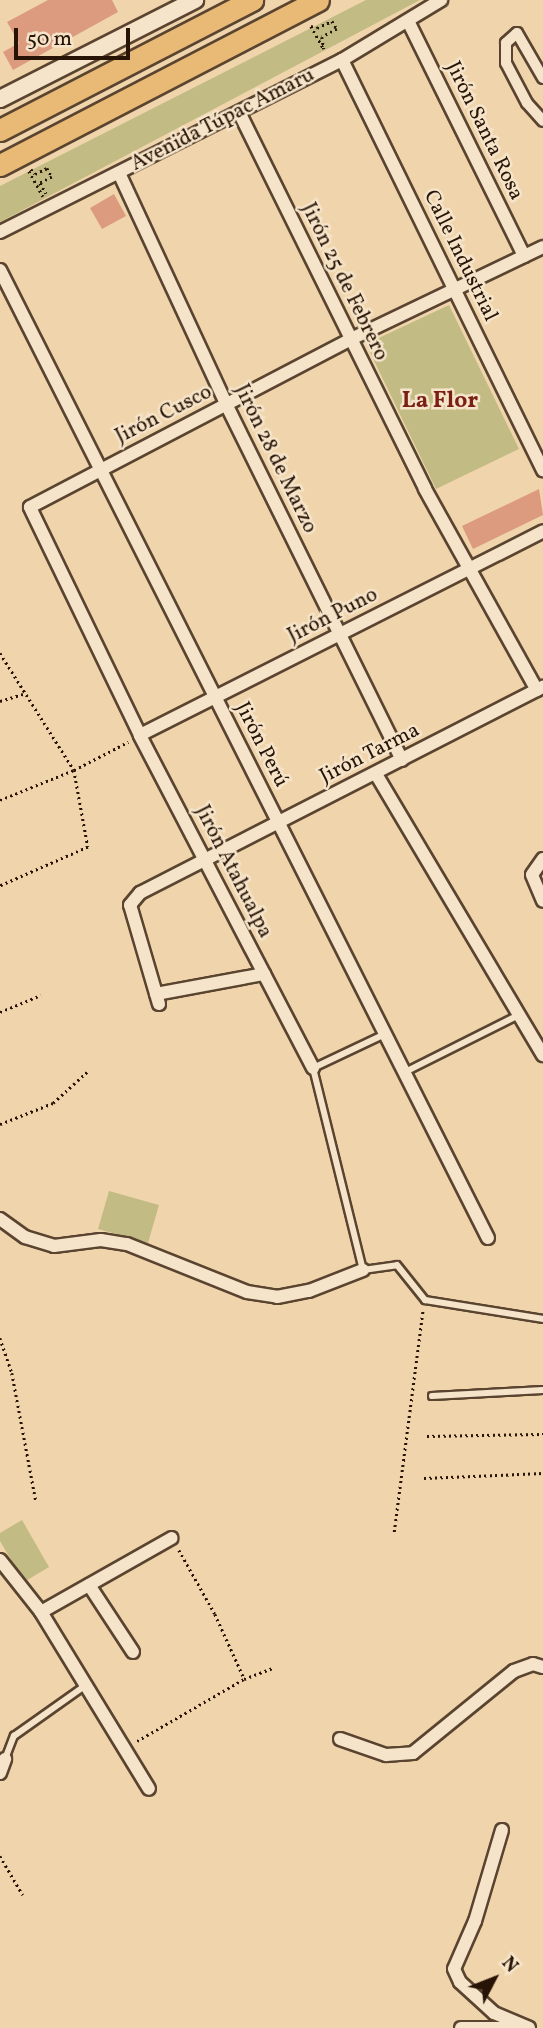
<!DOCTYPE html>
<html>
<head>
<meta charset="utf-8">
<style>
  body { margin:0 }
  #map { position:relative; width:543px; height:2028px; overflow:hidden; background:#f0d5ac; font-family:Vollkorn,serif }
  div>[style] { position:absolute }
  .green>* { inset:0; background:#c2bb84 }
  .building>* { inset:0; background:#dc9a7e }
  .path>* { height:2.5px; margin-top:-1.25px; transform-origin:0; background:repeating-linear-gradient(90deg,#281406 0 2px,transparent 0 5.5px) }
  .roads { filter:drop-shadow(2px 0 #5a4430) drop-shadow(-2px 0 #5a4430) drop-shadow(0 2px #5a4430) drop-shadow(0 -2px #5a4430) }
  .service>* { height:6px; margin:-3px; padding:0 3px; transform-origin:3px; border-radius:3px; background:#f5e4c9 }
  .pedestrian>* { height:10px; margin:-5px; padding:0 5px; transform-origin:5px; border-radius:5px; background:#f5e4c9 }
  .minor>* { height:12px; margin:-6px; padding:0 6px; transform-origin:6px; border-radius:6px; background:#f5e4c9 }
  .tertiary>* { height:16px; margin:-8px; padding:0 8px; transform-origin:8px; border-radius:8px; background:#f5e4c9 }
  .trunk>* { height:21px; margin:-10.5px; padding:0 10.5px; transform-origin:10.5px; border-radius:10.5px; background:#e8ba76 }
  span { translate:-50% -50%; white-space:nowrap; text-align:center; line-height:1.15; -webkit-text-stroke:5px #f5e4c9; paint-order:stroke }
  .street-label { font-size:21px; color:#281406 }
  .neighbourhood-label { font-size:23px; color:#7a1f14; font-weight:700 }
  .north { position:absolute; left:459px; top:1944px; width:70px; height:70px; -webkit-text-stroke:5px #f5e4c9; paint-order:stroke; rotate:48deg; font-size:19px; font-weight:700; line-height:28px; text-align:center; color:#281406 }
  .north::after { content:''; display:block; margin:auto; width:24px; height:32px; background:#281406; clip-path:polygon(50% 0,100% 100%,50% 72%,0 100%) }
  .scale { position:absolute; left:14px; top:28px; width:116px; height:32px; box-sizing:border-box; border:4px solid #281406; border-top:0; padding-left:9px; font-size:21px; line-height:24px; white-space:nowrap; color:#281406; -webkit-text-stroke:5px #f5e4c9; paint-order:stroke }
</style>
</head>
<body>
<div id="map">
  <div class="green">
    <i style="clip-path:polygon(366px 0,420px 0,0 222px,0 186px)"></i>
    <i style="clip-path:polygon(449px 305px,519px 449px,436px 489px,366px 344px)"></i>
    <i style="clip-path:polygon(109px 1191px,159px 1205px,148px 1243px,98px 1229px)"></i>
    <i style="clip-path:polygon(22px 1520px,49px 1567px,24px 1582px,0 1541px,0 1533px)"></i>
  </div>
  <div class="building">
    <i style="clip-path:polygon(48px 0,112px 0,118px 12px,13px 70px,3px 52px,19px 43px,7px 22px)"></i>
    <i style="clip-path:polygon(114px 194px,126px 216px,102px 229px,90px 208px)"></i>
    <i style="clip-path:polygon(539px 489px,543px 515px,473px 549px,462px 526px)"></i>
  </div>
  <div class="path">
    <i style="left:311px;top:26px;width:6px;rotate:18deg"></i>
    <i style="left:317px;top:28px;width:17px;rotate:-25deg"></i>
    <i style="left:332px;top:21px;width:9px;rotate:58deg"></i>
    <i style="left:337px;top:29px;width:17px;rotate:152deg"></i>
    <i style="left:322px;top:37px;width:12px;rotate:81deg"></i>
    <i style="left:311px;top:26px;width:26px;rotate:61deg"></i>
    <i style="left:31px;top:169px;width:6px;rotate:51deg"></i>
    <i style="left:35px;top:174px;width:13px;rotate:-27deg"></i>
    <i style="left:47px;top:168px;width:10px;rotate:61deg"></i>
    <i style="left:52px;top:177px;width:13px;rotate:153deg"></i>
    <i style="left:40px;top:183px;width:12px;rotate:59deg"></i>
    <i style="left:29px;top:171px;width:29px;rotate:61deg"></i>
    <i style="left:0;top:653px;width:138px;rotate:57.7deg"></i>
    <i style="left:74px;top:770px;width:78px;rotate:79.7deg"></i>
    <i style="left:88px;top:847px;width:96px;rotate:156.1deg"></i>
    <i style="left:0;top:701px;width:24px;rotate:-17deg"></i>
    <i style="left:0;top:800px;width:80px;rotate:-22.1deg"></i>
    <i style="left:74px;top:770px;width:61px;rotate:-27.4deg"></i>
    <i style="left:0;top:1012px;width:44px;rotate:-22.5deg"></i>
    <i style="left:0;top:1124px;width:57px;rotate:-21.6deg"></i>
    <i style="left:53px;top:1103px;width:49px;rotate:-42.5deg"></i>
    <i style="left:0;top:1338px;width:37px;rotate:71deg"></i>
    <i style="left:12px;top:1373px;width:130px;rotate:79.4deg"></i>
    <i style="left:427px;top:1436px;width:116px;rotate:-1deg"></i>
    <i style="left:424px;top:1478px;width:119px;rotate:-2.4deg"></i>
    <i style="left:394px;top:1532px;width:224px;rotate:-82.6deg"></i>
    <i style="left:179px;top:1550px;width:73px;rotate:60.6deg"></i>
    <i style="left:215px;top:1614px;width:70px;rotate:65.6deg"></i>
    <i style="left:137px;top:1741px;width:124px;rotate:-30.1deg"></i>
    <i style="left:244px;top:1679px;width:30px;rotate:-21deg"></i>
    <i style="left:0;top:1856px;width:45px;rotate:59.5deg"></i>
  </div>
  <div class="roads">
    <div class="service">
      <i style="left:385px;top:1034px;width:80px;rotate:154.7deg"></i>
      <i style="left:313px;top:1068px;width:208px;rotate:76.1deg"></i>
      <i style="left:363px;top:1270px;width:34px;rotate:-8deg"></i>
      <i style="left:397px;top:1265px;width:45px;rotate:51.3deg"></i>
      <i style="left:425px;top:1300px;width:120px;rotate:9.1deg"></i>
      <i style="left:405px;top:1072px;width:127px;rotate:-26.6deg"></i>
      <i style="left:432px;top:1396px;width:111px;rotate:-3.1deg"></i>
      <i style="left:5px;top:1759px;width:25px;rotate:-69deg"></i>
      <i style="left:14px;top:1736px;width:88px;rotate:-35.3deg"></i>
    </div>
    <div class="pedestrian">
      <i style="left:543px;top:78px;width:52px;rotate:-120deg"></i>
      <i style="left:517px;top:33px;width:15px;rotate:138deg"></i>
      <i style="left:506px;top:43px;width:20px;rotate:90deg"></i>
      <i style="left:506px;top:63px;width:45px;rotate:62.3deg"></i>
      <i style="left:527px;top:103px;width:24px;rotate:48deg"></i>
    </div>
    <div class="minor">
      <i style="left:409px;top:23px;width:260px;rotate:63.7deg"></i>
      <i style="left:342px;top:60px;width:457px;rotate:63.9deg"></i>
      <i style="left:239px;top:112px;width:420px;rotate:63.7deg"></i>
      <i style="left:425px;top:489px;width:230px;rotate:60.9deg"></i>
      <i style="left:119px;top:173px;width:255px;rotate:65.1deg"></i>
      <i style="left:226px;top:404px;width:397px;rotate:63.7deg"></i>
      <i style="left:0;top:232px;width:383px;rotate:-26.7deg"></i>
      <i style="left:342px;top:60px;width:116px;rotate:-31.2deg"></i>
      <i style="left:0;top:270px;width:1084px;rotate:63.25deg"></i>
      <i style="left:140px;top:735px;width:452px;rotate:-26.8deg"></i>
      <i style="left:376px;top:774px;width:327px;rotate:59.3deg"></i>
      <i style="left:543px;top:859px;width:19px;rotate:125deg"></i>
      <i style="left:532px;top:875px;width:28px;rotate:67deg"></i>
      <i style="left:156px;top:994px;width:110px;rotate:-10.5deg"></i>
      <i style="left:159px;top:1004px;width:103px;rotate:-106.3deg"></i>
      <i style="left:130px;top:905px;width:16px;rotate:-50deg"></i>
      <i style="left:140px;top:893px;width:453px;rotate:-27.1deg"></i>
      <i style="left:313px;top:1068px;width:375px;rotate:-117.5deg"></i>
      <i style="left:140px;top:735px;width:253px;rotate:-115.8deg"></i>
      <i style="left:30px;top:507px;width:362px;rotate:-27.6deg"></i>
      <i style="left:351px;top:339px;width:213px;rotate:-25.6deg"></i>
      <i style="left:0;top:1219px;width:31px;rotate:36deg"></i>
      <i style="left:25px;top:1237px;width:30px;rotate:17deg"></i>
      <i style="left:54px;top:1246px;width:47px;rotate:-7.3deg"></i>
      <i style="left:101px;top:1240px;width:26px;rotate:9deg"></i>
      <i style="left:127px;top:1244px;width:129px;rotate:21.8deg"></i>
      <i style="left:247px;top:1292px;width:30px;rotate:9deg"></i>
      <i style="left:277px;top:1297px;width:33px;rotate:-11deg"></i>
      <i style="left:309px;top:1291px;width:58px;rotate:-21.3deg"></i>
      <i style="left:0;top:1560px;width:66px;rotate:51.7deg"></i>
      <i style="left:41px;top:1612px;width:207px;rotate:58.6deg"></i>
      <i style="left:89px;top:1585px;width:80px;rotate:56.7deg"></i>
      <i style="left:41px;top:1612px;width:150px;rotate:-29.5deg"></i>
      <i style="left:340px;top:1739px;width:49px;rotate:19.2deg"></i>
      <i style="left:386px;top:1755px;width:27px;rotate:-4deg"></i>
      <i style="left:413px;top:1753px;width:130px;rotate:-39.1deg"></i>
      <i style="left:514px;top:1671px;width:20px;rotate:-20deg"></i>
      <i style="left:533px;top:1664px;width:10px;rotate:17deg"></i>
      <i style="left:0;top:1773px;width:15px;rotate:-70deg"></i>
      <i style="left:502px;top:1830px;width:95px;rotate:106.5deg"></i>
      <i style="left:475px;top:1921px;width:52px;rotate:113.6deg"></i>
      <i style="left:454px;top:1969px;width:14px;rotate:65deg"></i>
      <i style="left:460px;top:1982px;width:46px;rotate:42.4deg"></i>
      <i style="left:494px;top:2013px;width:38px;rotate:23deg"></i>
      <i style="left:461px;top:2028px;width:56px"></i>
    </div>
    <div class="tertiary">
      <i style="left:0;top:99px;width:219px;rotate:-26.9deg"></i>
    </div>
    <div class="trunk">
      <i style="left:0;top:130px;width:284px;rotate:-27.3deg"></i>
      <i style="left:0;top:165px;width:358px;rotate:-27.4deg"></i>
    </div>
  </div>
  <div class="street-label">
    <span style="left:223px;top:120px;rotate:-27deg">Avenida Túpac Amaru</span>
    <span style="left:484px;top:131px;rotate:64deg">Jirón Santa Rosa</span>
    <span style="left:460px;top:256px;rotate:64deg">Calle Industrial</span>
    <span style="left:344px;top:282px;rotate:64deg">Jirón 25 de Febrero</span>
    <span style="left:164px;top:415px;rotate:-27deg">Jirón Cusco</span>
    <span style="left:275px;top:459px;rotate:64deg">Jirón 28 de Marzo</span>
    <span style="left:333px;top:616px;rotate:-27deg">Jirón Puno</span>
    <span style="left:261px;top:745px;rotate:63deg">Jirón Perú</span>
    <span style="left:370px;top:754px;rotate:-27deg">Jirón Tarma</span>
    <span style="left:233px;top:872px;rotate:63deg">Jirón Atahualpa</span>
  </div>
  <div class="neighbourhood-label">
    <span style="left:440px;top:401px">La Flor</span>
  </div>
  <div class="north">N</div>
  <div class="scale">50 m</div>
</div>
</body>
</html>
